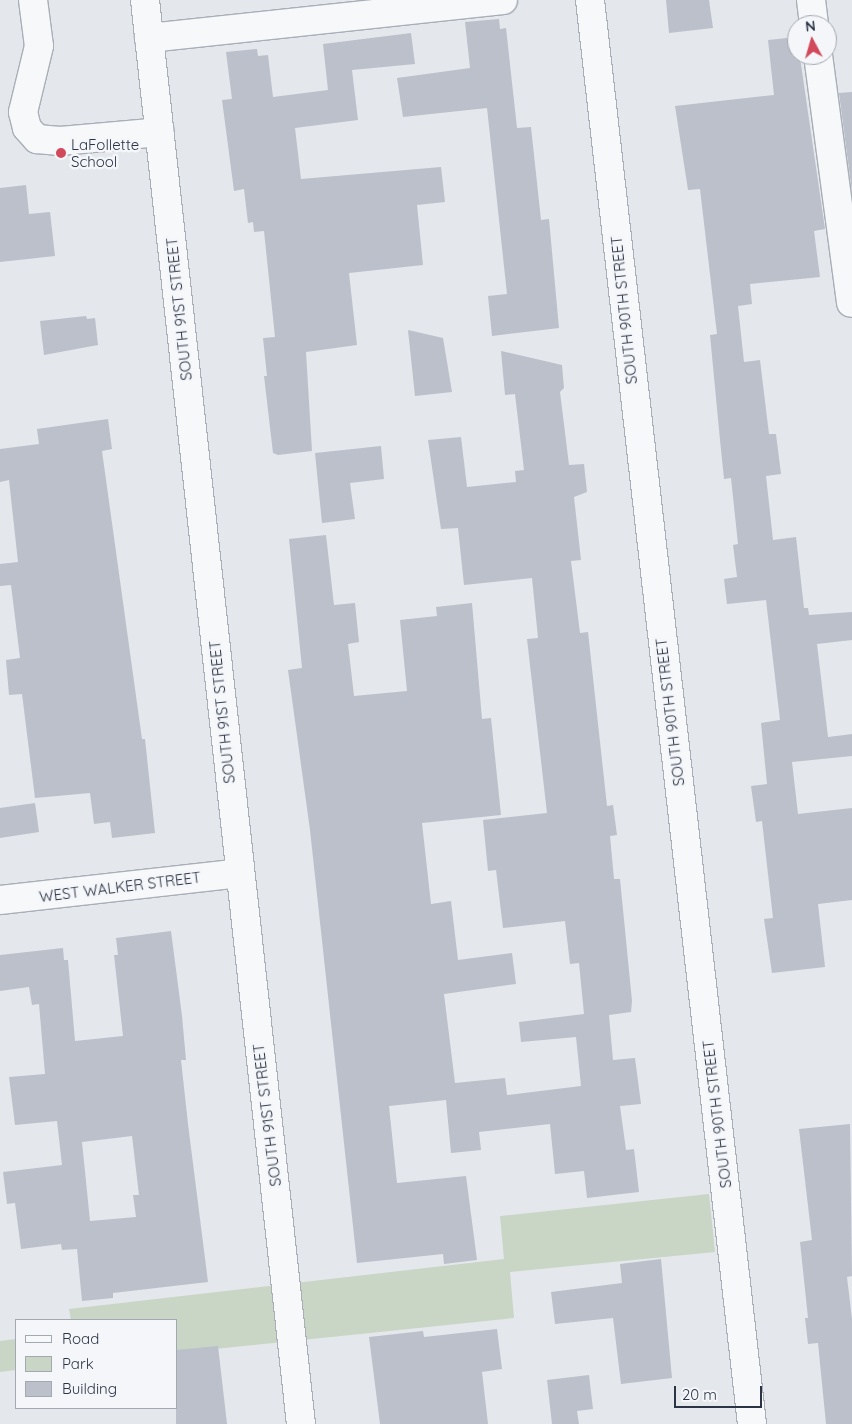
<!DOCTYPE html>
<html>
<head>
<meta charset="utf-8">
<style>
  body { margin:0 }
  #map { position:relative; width:852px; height:1424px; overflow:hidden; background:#e4e7ec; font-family:Quicksand,sans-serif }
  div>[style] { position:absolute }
  .green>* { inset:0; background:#c9d6c5 }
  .building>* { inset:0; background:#bbc0ca }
  .roads { filter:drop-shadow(1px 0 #a9aeb7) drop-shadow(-1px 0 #a9aeb7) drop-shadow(0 1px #a9aeb7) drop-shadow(0 -1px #a9aeb7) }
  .minor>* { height:28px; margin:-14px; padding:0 14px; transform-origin:14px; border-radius:14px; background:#f7f8fa }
  .dots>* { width:14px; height:14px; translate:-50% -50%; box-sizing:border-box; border:2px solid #f4f6f9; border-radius:50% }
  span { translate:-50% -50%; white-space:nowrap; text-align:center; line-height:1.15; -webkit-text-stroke:5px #f4f6f9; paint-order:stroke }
  .poi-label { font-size:15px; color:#2b3445 }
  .left { translate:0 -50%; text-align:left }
  .street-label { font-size:15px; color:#2b3445 }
  .legend { position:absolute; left:15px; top:1319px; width:162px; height:90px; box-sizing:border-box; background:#f4f6f9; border:1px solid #a4a8b1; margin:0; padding:6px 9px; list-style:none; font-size:15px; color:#2b3445 }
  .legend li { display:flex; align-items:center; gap:10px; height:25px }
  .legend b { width:25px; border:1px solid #a4a8b1 }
  .north { position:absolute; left:787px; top:15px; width:50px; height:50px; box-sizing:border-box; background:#f4f6f9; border:1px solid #a4a8b1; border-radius:50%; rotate:354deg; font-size:14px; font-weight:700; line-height:20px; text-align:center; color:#2b3445 }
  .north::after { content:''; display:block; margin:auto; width:18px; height:22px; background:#d1495b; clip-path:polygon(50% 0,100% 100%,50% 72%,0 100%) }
  .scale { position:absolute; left:674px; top:1386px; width:88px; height:22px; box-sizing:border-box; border:2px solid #2b3445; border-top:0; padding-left:6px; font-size:15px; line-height:18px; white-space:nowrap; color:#2b3445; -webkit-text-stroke:4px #f4f6f9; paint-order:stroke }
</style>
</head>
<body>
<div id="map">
  <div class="green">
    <i style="clip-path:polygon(709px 1194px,715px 1252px,510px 1272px,514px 1318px,176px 1353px,176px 1320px,71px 1320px,69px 1309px,504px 1259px,500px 1216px)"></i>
    <i style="clip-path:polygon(16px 1339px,16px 1370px,0 1372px,0 1341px)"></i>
  </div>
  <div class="building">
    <i style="clip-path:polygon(666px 0,709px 0,713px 28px,669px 33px)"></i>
    <i style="clip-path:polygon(499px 19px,500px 29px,506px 28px,517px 128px,531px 127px,541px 220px,549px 219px,559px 328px,492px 336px,488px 296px,507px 294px,487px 108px,403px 117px,397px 78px,470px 68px,465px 22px)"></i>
    <i style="clip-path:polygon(411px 33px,415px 64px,352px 70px,358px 120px,295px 128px,301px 179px,441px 167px,445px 202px,417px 205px,423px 265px,349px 273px,357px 345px,306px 352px,312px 451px,278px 455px,273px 453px,264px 376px,267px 376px,263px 338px,275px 337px,264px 231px,254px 232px,253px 222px,248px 223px,244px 189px,234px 191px,222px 100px,232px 99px,226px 52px,257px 49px,258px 56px,268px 55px,273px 97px,328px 90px,323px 44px)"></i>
    <i style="clip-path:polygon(797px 37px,825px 229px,814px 231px,820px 277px,750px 284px,752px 304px,738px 306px,744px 362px,760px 360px,769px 434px,776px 434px,781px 474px,766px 476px,773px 540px,796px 537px,804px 608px,808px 608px,809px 615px,852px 612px,852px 640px,817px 644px,828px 737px,852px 734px,852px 756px,792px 762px,798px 814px,852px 808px,852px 900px,818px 904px,825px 967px,772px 973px,764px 919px,773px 918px,762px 821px,756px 822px,751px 786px,767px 784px,761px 723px,780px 720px,766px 600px,727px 604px,724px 579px,737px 577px,733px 545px,738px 544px,731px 478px,724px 479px,720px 440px,710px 335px,717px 334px,700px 189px,688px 190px,675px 106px,774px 95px,768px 40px)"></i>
    <i style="clip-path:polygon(852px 92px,852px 192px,839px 93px)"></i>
    <i style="clip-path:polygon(26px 185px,29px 214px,50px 212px,55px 256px,0 262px,0 188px)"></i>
    <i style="clip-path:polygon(86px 316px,87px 319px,95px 318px,98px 345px,44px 355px,40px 321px)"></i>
    <i style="clip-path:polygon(408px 330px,443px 338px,452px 392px,415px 396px)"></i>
    <i style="clip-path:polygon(501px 351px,562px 365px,564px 388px,560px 392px,569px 465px,584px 464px,587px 492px,574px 497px,581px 560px,571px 561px,580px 633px,588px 632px,607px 806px,613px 805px,617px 835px,610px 836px,614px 879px,620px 879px,632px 1001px,631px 1012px,609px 1015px,613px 1060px,635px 1058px,641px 1104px,620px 1106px,626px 1150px,634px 1149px,639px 1192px,587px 1198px,584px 1171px,555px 1174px,550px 1124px,479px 1132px,481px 1150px,451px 1153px,446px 1100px,389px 1106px,397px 1183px,466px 1176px,477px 1260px,444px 1264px,443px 1254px,357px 1263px,310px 830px,288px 670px,302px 668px,289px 539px,326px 535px,334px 605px,355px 603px,359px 642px,348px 644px,354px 696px,407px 691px,400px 620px,437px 616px,436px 607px,472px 603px,482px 719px,491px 718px,501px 815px,422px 823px,431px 904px,451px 901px,458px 960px,512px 953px,516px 984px,444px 994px,455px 1083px,505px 1078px,507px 1095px,581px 1086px,576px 1037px,521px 1042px,519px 1022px,584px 1014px,579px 963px,570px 964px,565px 921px,503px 928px,496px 870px,488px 871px,483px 820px,547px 813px,527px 639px,538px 638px,532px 578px,464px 585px,458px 528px,441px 529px,428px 440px,461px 437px,467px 487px,516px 482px,515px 471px,524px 470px,515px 394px,505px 395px)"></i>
    <i style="clip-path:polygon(108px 419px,112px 449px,102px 451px,142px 739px,145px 739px,155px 833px,112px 838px,110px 822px,94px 824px,90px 793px,35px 798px,22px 694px,9px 695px,6px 660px,20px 658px,11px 585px,0 586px,0 564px,18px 562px,9px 480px,0 482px,0 449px,39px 444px,37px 429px)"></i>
    <i style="clip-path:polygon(381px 446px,384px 479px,350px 483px,355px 519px,322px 523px,315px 453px)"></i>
    <i style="clip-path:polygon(35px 803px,39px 832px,0 838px,0 808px)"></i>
    <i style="clip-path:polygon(evenodd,171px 931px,182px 1016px,186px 1060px,181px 1060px,188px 1124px,208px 1282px,113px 1293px,113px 1298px,82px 1301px,77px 1249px,62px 1250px,61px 1244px,21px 1249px,15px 1203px,7px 1204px,3px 1172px,62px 1165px,57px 1121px,15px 1125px,9px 1077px,45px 1074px,39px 1004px,32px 1005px,29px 987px,0 991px,0 955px,63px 948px,64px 960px,68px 960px,75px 1041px,123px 1036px,114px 955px,118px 955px,116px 938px,171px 931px,132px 1136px,139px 1195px,133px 1195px,136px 1217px,90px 1221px,82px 1142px,132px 1136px)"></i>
    <i style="clip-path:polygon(850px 1124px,852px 1276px,847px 1277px,852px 1319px,852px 1424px,826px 1424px,818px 1343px,808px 1344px,805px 1318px,808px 1318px,800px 1242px,812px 1240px,799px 1129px)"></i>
    <i style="clip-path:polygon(661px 1259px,672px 1378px,621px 1384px,613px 1318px,555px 1324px,551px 1292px,622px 1283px,620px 1264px)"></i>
    <i style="clip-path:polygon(497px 1329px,502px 1369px,482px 1372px,488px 1424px,380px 1424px,369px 1337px,423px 1331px,424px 1337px)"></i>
    <i style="clip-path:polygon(218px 1346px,227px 1424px,176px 1424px,176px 1350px)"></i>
    <i style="clip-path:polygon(589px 1375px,593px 1409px,577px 1411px,579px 1424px,552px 1424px,547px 1380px)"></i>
  </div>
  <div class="roads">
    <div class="minor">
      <i style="left:33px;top:0;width:46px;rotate:82.6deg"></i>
      <i style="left:39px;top:46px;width:68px;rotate:103.6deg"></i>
      <i style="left:23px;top:112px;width:16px;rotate:76deg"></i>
      <i style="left:27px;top:128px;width:15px;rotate:48deg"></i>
      <i style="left:37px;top:139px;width:23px;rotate:5deg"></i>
      <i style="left:60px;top:141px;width:100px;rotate:-5.1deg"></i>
      <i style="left:145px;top:0;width:1433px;rotate:83.75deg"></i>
      <i style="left:590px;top:0;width:1433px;rotate:83.51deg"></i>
      <i style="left:811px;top:0;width:25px;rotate:83deg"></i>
      <i style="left:149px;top:38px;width:356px;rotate:-6.1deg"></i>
      <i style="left:818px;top:55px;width:250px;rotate:82.4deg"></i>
      <i style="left:0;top:900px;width:241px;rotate:-6.4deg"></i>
    </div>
  </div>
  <div class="dots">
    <i style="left:61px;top:153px;background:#d1495b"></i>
  </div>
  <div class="poi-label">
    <span class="left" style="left:71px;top:153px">LaFollette<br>School</span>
  </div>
  <div class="street-label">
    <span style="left:179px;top:309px;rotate:-96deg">SOUTH 91ST STREET</span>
    <span style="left:624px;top:310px;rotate:-96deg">SOUTH 90TH STREET</span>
    <span style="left:222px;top:712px;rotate:-96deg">SOUTH 91ST STREET</span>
    <span style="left:670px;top:712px;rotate:-97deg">SOUTH 90TH STREET</span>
    <span style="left:120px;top:887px;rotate:-7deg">WEST WALKER STREET</span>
    <span style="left:717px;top:1114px;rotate:-97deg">SOUTH 90TH STREET</span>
    <span style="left:267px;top:1115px;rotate:-97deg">SOUTH 91ST STREET</span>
  </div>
  <ul class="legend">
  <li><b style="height:6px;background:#f7f8fa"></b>Road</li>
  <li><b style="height:14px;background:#c9d6c5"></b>Park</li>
  <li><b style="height:14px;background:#bbc0ca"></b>Building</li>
  </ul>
  <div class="north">N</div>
  <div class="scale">20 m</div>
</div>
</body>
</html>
